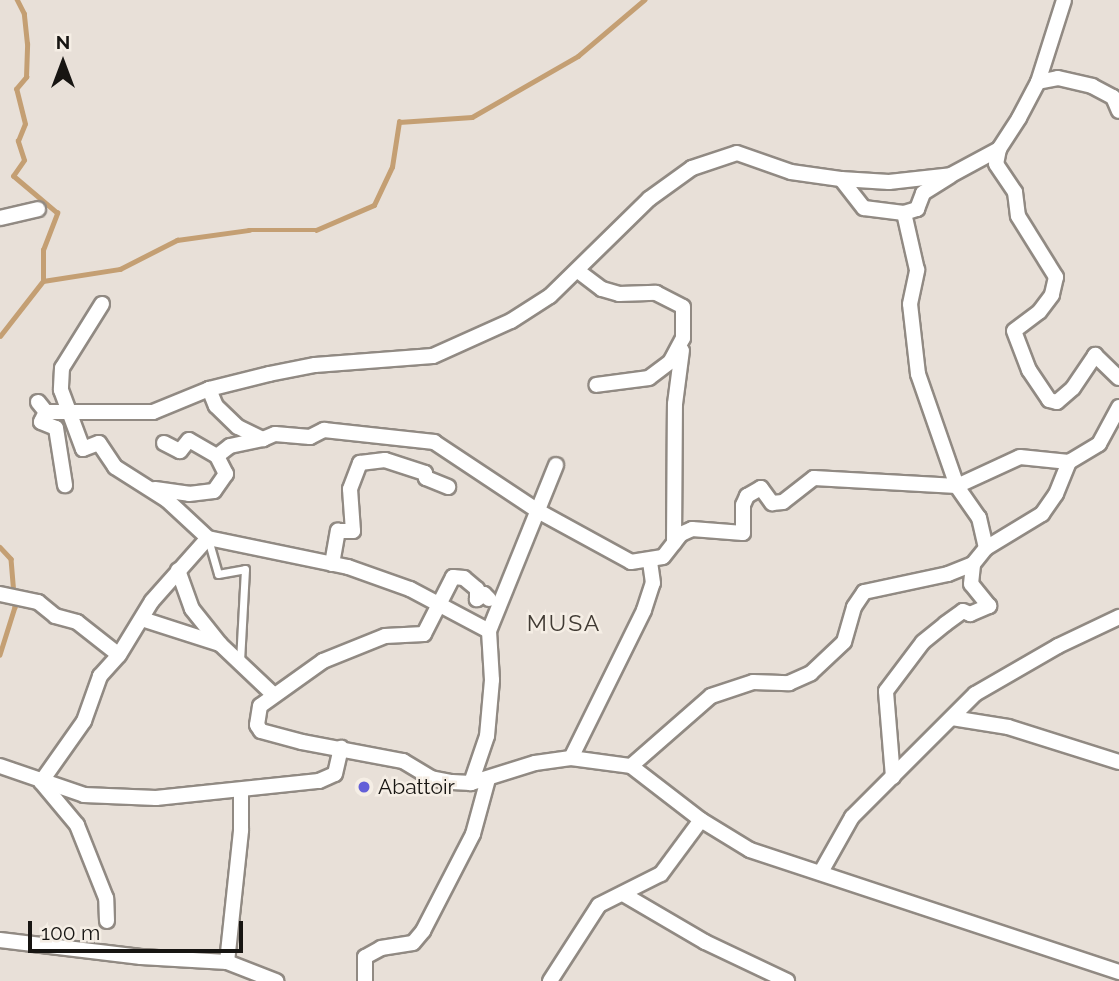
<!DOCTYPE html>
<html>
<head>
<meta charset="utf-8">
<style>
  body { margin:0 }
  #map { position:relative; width:1119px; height:981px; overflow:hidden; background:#e8e0d8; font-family:Raleway,sans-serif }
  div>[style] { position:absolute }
  .stream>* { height:4.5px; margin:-2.25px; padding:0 2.25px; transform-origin:2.25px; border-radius:2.25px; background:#c49f73 }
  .roads { filter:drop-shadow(2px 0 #918a83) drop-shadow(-2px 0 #918a83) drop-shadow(0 2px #918a83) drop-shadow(0 -2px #918a83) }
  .service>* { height:7px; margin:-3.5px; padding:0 3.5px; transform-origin:3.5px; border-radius:3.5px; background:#fff }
  .minor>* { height:14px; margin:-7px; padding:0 7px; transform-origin:7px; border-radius:7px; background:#fff }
  .dots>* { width:19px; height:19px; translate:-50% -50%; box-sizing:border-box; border:4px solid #f5eee5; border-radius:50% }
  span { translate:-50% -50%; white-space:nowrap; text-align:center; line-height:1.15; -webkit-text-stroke:5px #f5eee5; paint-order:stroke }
  .poi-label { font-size:21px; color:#171512 }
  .left { translate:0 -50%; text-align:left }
  .neighbourhood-label { font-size:23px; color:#403a33; letter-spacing:2px }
  .north { position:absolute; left:28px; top:28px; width:70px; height:70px; -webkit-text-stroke:5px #f5eee5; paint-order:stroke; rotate:0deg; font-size:19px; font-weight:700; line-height:28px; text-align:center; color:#171512 }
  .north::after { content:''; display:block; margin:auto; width:24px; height:32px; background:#171512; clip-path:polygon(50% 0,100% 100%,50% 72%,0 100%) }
  .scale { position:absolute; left:28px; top:921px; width:215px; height:32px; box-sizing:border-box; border:4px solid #171512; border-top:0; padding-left:9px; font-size:21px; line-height:24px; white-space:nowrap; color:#171512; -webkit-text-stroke:5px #f5eee5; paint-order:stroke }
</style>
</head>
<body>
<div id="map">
  <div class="stream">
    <i style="left:43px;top:281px;width:78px;rotate:-8.9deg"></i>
    <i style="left:120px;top:269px;width:64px;rotate:-27deg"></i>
    <i style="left:177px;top:240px;width:73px;rotate:-7.9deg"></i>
    <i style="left:249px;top:230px;width:67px"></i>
    <i style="left:316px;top:230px;width:63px;rotate:-23.3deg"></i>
    <i style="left:374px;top:205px;width:42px;rotate:-64.7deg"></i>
    <i style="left:392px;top:167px;width:46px;rotate:-81.2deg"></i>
    <i style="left:399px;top:122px;width:73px;rotate:-3.9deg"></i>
    <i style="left:472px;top:117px;width:122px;rotate:-29.9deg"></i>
    <i style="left:578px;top:56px;width:87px;rotate:-40.3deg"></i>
    <i style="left:0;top:336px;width:70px;rotate:-52deg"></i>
    <i style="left:43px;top:281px;width:31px;rotate:-90deg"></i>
    <i style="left:43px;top:250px;width:40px;rotate:-69deg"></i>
    <i style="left:57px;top:213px;width:57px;rotate:-139.9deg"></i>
    <i style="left:13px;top:176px;width:19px;rotate:-55deg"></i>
    <i style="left:24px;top:160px;width:20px;rotate:-108deg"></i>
    <i style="left:18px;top:141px;width:18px;rotate:-68deg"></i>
    <i style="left:25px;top:124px;width:36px;rotate:-104deg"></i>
    <i style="left:16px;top:89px;width:16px;rotate:-50deg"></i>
    <i style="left:26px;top:77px;width:33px;rotate:-88deg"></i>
    <i style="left:27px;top:44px;width:30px;rotate:-96deg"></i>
    <i style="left:24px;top:14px;width:16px;rotate:-117deg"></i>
    <i style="left:0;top:547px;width:16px;rotate:47deg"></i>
    <i style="left:11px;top:559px;width:48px;rotate:85.2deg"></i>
    <i style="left:15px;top:607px;width:50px;rotate:107.4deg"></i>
  </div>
  <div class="roads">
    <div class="service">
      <i style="left:208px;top:539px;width:36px;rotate:74deg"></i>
      <i style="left:218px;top:574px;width:27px;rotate:-10deg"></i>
      <i style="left:245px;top:569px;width:92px;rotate:93.1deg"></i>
    </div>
    <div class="minor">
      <i style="left:1038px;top:82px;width:20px;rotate:-11deg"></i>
      <i style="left:1058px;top:78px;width:35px;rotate:13deg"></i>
      <i style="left:1092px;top:86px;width:24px;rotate:28deg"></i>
      <i style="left:1113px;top:97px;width:15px;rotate:67deg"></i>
      <i style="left:999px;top:149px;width:15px;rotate:101deg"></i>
      <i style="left:996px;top:164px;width:34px;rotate:56deg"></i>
      <i style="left:1015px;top:192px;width:24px;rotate:83deg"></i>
      <i style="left:1018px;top:216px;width:72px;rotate:58.1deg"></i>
      <i style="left:1056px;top:277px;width:18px;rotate:103deg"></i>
      <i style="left:1052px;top:295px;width:21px;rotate:127deg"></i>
      <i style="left:1039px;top:312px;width:31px;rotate:143deg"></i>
      <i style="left:1014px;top:331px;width:42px;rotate:69deg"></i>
      <i style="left:1029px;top:370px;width:36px;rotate:56deg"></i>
      <i style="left:1049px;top:400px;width:8px;rotate:14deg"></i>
      <i style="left:1057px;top:402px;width:21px;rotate:-41deg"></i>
      <i style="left:1073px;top:388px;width:40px;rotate:-56deg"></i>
      <i style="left:1095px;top:355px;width:33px;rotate:44deg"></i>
      <i style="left:841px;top:179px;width:37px;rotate:52deg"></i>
      <i style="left:864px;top:208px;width:40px;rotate:7.1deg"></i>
      <i style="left:904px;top:213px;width:14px;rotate:-17deg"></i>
      <i style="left:917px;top:209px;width:17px;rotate:-69deg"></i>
      <i style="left:923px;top:193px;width:32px;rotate:-32deg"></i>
      <i style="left:0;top:218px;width:39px;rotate:-13deg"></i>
      <i style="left:578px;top:271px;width:30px;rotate:37deg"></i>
      <i style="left:602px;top:289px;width:18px;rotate:16deg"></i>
      <i style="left:619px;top:294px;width:37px;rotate:-2deg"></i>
      <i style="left:656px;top:293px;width:30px;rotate:27deg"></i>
      <i style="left:683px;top:307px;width:31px;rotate:90deg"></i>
      <i style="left:683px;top:338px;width:27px;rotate:118deg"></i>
      <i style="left:670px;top:362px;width:26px;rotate:143deg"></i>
      <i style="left:649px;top:378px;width:53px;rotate:172.5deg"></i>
      <i style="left:102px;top:304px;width:75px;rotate:122deg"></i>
      <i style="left:62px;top:368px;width:22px;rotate:93deg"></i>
      <i style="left:61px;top:390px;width:63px;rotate:69.6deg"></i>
      <i style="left:83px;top:449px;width:17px;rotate:-21deg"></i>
      <i style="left:99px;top:443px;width:29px;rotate:56deg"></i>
      <i style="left:115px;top:467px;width:62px;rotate:32.4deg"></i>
      <i style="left:167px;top:500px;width:56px;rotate:42.8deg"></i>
      <i style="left:208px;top:538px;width:143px;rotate:11.7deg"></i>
      <i style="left:348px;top:567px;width:66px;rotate:19.5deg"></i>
      <i style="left:410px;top:589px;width:89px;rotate:28deg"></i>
      <i style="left:489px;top:631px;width:49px;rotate:86.5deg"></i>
      <i style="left:492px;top:680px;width:56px;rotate:95.1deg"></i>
      <i style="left:487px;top:736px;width:50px;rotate:108.8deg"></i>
      <i style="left:209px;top:389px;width:18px;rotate:68deg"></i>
      <i style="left:216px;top:406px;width:30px;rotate:44deg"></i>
      <i style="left:238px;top:427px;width:28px;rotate:26deg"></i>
      <i style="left:263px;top:439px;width:13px;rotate:-23deg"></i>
      <i style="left:275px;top:434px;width:35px;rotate:5deg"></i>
      <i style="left:310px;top:437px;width:16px;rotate:-27deg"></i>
      <i style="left:324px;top:430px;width:111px;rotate:6.2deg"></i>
      <i style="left:434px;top:442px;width:125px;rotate:33.6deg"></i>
      <i style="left:538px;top:511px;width:106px;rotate:28.7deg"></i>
      <i style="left:631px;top:562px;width:32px;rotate:-9deg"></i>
      <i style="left:663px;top:557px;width:29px;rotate:-52deg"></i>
      <i style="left:681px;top:534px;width:12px;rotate:-24deg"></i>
      <i style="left:692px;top:529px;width:51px;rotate:4.5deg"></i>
      <i style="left:743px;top:533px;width:28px;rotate:-90deg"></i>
      <i style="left:743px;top:505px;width:10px;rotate:-66deg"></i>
      <i style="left:747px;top:496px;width:16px;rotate:-30deg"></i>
      <i style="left:761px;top:488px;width:19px;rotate:54deg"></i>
      <i style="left:772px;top:503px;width:11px;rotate:-5deg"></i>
      <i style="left:783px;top:502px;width:39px;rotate:-38deg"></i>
      <i style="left:814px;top:478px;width:143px;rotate:3.2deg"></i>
      <i style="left:957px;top:486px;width:69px;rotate:-24.7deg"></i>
      <i style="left:1020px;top:457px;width:49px;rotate:5.8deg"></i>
      <i style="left:38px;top:402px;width:13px;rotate:51deg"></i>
      <i style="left:46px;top:412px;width:107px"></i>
      <i style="left:153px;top:412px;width:61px;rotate:-22.3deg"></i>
      <i style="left:209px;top:389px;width:62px;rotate:-14deg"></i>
      <i style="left:269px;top:374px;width:47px;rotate:-11.1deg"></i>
      <i style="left:315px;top:365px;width:118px;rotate:-4.4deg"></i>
      <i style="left:433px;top:356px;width:85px;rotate:-24.2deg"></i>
      <i style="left:511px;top:321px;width:46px;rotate:-32.7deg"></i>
      <i style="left:550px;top:296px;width:139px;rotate:-44.4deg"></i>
      <i style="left:649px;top:199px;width:53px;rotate:-35.8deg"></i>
      <i style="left:692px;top:168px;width:47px;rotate:-18.4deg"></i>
      <i style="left:737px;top:153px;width:57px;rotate:19.4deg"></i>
      <i style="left:791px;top:172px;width:50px;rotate:8deg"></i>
      <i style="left:841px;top:179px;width:48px;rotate:3.6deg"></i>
      <i style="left:889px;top:182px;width:62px;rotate:-6.4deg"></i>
      <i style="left:951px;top:175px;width:55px;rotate:-28.4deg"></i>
      <i style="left:999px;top:149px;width:37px;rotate:-57deg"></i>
      <i style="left:1019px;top:118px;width:41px;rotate:-62.2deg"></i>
      <i style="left:1038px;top:82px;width:86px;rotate:-72.4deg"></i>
      <i style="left:46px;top:412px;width:11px;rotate:117deg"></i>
      <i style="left:41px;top:422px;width:16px;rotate:22deg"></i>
      <i style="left:56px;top:428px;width:58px;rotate:81deg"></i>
      <i style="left:164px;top:443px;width:18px;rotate:27deg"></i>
      <i style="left:180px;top:451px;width:14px;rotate:-51deg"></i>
      <i style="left:189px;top:440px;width:32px;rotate:30deg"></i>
      <i style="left:155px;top:489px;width:34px;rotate:8deg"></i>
      <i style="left:189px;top:494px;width:25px;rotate:-7deg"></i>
      <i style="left:214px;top:491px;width:21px;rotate:-55deg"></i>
      <i style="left:226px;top:474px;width:20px;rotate:-117deg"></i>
      <i style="left:217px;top:456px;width:16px;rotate:-38deg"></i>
      <i style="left:230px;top:446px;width:34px;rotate:-12deg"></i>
      <i style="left:674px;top:543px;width:139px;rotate:-89.6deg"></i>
      <i style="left:675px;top:404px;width:54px;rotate:-82.6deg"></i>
      <i style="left:986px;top:548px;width:66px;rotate:-31.3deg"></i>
      <i style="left:1042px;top:514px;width:24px;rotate:-55deg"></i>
      <i style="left:1056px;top:494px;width:35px;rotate:-68deg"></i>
      <i style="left:1069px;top:462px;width:35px;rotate:-31deg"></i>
      <i style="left:1099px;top:444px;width:42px;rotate:-61.6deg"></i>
      <i style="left:332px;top:564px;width:34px;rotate:-80deg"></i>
      <i style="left:338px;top:531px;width:15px"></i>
      <i style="left:353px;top:531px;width:42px;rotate:-94.1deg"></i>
      <i style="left:350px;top:489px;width:28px;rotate:-69deg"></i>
      <i style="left:360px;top:463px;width:25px;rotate:-7deg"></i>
      <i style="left:385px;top:460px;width:42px;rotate:18deg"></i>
      <i style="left:425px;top:473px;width:5px;rotate:79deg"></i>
      <i style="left:426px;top:478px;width:24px;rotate:22deg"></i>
      <i style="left:178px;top:570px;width:41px;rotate:70.3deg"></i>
      <i style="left:192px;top:609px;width:45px;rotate:51.3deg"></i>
      <i style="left:0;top:594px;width:39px;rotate:12deg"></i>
      <i style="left:38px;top:602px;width:22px;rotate:39deg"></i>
      <i style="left:55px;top:616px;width:23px;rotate:15deg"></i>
      <i style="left:77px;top:622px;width:53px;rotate:38.2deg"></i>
      <i style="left:489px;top:599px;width:7px;rotate:-135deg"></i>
      <i style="left:484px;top:594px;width:9px;rotate:144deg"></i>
      <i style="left:477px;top:599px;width:10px;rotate:-90deg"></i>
      <i style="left:477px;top:589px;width:17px;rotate:-140deg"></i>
      <i style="left:464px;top:578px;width:11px;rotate:-175deg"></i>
      <i style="left:453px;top:577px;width:64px;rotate:117deg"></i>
      <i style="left:424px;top:634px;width:39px;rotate:177deg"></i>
      <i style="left:385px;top:636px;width:67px;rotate:158deg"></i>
      <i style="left:323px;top:661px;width:77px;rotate:144.5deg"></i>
      <i style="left:260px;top:706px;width:19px;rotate:99deg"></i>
      <i style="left:257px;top:725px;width:7px;rotate:56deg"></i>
      <i style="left:261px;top:731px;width:42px;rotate:15deg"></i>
      <i style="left:302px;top:742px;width:103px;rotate:10.7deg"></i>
      <i style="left:403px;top:761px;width:33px;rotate:31deg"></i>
      <i style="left:431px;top:778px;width:21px;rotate:11deg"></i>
      <i style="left:452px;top:782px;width:19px;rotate:3deg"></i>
      <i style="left:471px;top:783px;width:67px;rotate:-17.4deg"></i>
      <i style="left:535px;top:763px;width:36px;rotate:-8deg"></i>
      <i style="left:571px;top:758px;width:61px;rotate:7.6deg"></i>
      <i style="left:631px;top:766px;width:88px;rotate:37.6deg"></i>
      <i style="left:701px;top:820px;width:57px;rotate:31.5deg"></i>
      <i style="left:750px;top:850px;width:389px;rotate:18.3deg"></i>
      <i style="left:142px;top:619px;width:82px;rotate:17.8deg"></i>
      <i style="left:220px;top:644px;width:74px;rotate:43.4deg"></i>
      <i style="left:489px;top:631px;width:179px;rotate:-68deg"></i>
      <i style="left:952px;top:718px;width:57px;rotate:9.1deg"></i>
      <i style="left:1008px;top:727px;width:116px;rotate:17.5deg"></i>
      <i style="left:571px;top:758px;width:165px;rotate:-63.7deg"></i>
      <i style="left:644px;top:610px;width:28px;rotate:-72deg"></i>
      <i style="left:653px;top:583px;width:21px;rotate:-98deg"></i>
      <i style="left:0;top:766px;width:89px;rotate:19deg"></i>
      <i style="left:84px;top:795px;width:72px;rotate:2.4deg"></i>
      <i style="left:156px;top:798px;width:164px;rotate:-6deg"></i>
      <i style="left:319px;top:781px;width:17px;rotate:-24deg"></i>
      <i style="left:335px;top:774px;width:27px;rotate:-77deg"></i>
      <i style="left:631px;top:766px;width:106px;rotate:-41.2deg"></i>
      <i style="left:711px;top:696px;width:44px;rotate:-18.4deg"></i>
      <i style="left:753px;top:682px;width:36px;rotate:2deg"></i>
      <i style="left:789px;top:683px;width:24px;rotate:-24deg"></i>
      <i style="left:811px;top:673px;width:45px;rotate:-43.2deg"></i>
      <i style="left:844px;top:642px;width:36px;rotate:-74deg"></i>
      <i style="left:854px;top:607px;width:18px;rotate:-56deg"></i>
      <i style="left:864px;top:592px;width:86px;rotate:-12.1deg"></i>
      <i style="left:948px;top:574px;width:27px;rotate:-22deg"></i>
      <i style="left:973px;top:564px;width:21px;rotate:-51deg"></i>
      <i style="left:986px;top:548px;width:31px;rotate:-103deg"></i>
      <i style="left:979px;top:518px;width:39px;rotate:-125deg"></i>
      <i style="left:957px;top:486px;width:119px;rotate:-109.2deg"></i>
      <i style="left:918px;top:374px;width:70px;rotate:-96.5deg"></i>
      <i style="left:910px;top:304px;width:35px;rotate:-78deg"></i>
      <i style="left:917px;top:270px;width:58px;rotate:-102.8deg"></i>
      <i style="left:893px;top:777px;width:86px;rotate:-94.7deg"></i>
      <i style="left:886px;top:691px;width:61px;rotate:-52.9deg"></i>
      <i style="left:923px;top:642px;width:28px;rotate:-39deg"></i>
      <i style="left:945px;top:624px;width:22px;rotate:-36deg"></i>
      <i style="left:963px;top:611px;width:8px;rotate:23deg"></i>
      <i style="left:970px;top:614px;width:21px;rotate:-23deg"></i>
      <i style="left:989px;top:606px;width:28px;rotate:-129deg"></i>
      <i style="left:971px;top:584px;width:20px;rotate:-84deg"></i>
      <i style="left:821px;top:872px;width:63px;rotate:-60.6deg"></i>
      <i style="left:852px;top:817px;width:174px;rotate:-45deg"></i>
      <i style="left:975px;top:694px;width:96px;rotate:-30deg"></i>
      <i style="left:1058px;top:646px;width:68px;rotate:-25.4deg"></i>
      <i style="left:623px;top:894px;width:95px;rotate:30.3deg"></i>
      <i style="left:705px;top:942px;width:91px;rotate:25.4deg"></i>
      <i style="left:107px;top:921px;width:23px;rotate:-92deg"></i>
      <i style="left:106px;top:898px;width:79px;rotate:-111.7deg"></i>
      <i style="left:77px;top:825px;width:56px;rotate:-129.9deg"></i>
      <i style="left:41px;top:782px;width:75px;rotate:-54.8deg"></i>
      <i style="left:84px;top:721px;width:48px;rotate:-70.4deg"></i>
      <i style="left:100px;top:676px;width:28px;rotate:-48deg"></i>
      <i style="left:119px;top:655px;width:63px;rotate:-58.6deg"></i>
      <i style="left:152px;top:601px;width:84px;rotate:-48.4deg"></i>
      <i style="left:0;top:940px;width:142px;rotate:6.9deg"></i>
      <i style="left:141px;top:957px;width:86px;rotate:3.3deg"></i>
      <i style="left:227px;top:962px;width:53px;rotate:21.2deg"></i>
      <i style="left:227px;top:962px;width:133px;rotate:-83.9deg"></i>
      <i style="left:241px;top:830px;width:38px;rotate:-90deg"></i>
      <i style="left:365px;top:981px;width:24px;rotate:-90deg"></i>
      <i style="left:365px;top:957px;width:18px;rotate:-29deg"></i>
      <i style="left:381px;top:948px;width:32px;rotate:-9deg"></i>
      <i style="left:413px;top:943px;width:16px;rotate:-50deg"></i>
      <i style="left:423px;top:931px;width:109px;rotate:-62.7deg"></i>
      <i style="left:473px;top:834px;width:57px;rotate:-74.7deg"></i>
      <i style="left:550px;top:981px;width:90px;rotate:-57.2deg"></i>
      <i style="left:599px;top:905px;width:69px;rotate:-26.6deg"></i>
      <i style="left:661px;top:874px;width:67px;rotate:-53.5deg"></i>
    </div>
  </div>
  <div class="dots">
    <i style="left:364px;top:787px;background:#635fd8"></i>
  </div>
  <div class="poi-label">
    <span class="left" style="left:378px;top:787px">Abattoir</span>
  </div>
  <div class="neighbourhood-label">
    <span style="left:564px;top:623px">MUSA</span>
  </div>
  <div class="north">N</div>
  <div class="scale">100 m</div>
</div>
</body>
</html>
